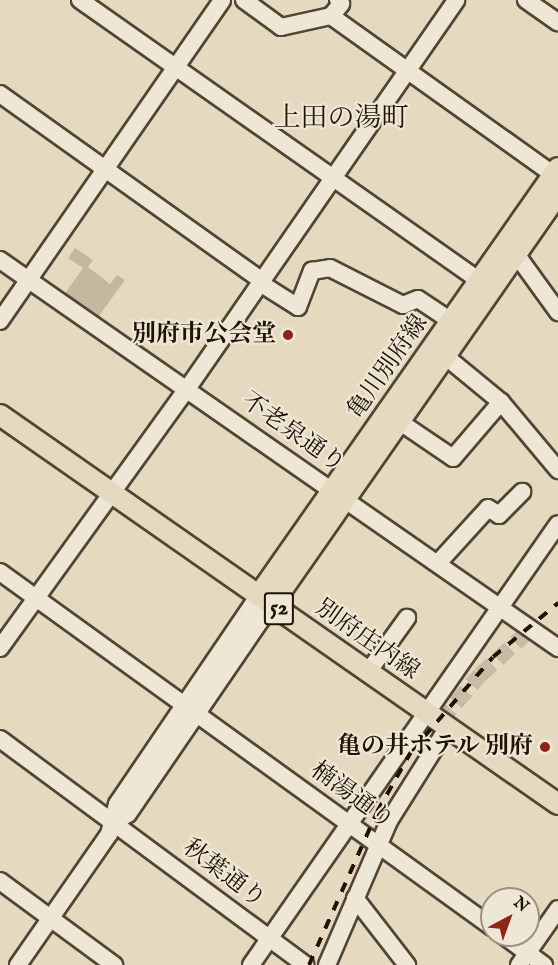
<!DOCTYPE html>
<html>
<head>
<meta charset="utf-8">
<style>
  body { margin:0 }
  #map { position:relative; width:558px; height:965px; overflow:hidden; background:#e5dac0; font-family:"IM FELL English","Noto Serif JP",serif }
  div>[style] { position:absolute }
  .green>* { inset:0; background:#c4b8a0 }
  .minor-tunnel>* { height:16px; margin-top:-8px; transform-origin:0; background:repeating-linear-gradient(90deg,#c7bca4 0 16px,transparent 0 24px) }
  .roads { filter:drop-shadow(2px 0 #514534) drop-shadow(-2px 0 #514534) drop-shadow(0 2px #514534) drop-shadow(0 -2px #514534) }
  .minor>* { height:16px; margin:-8px; padding:0 8px; transform-origin:8px; border-radius:8px; background:#eee7d6 }
  .major>* { height:20px; margin:-10px; padding:0 10px; transform-origin:10px; border-radius:10px; background:#e5dac0 }
  .rail>* { height:4px; margin-top:-2px; transform-origin:0; background:repeating-linear-gradient(90deg,#201306 0 10px,transparent 0 20px) }
  .dots>* { width:16px; height:16px; translate:-50% -50%; box-sizing:border-box; border:3px solid #eee7d6; border-radius:50% }
  span { translate:-50% -50%; white-space:nowrap; text-align:center; line-height:1.15; -webkit-text-stroke:4.5px #eee7d6; paint-order:stroke }
  .shield-label span { padding:2px 4px; background:#eee7d6; border:2px solid; border-radius:4px; -webkit-text-stroke-width:0 }
  .shield-label { font-size:22px; color:#201306; font-weight:700 }
  .poi-label { font-size:24px; color:#201306; font-weight:700 }
  .right { translate:-100% -50%; text-align:right }
  .street-label { font-size:24px; color:#201306 }
  .quarter-label { font-size:27px; color:#201306 }
  .north { position:absolute; left:480px; top:887px; width:60px; height:60px; box-sizing:border-box; background:#eee7d6; border:2px solid #9c9283; border-radius:50%; rotate:41deg; font-size:16px; font-weight:700; line-height:24px; text-align:center; color:#201306 }
  .north::after { content:''; display:block; margin:auto; width:21px; height:27px; background:#8f2418; clip-path:polygon(50% 0,100% 100%,50% 72%,0 100%) }
</style>
</head>
<body>
<div id="map">
  <div class="green">
    <i style="clip-path:polygon(75px 248px,93px 260px,88px 267px,110px 284px,117px 275px,125px 280px,96px 320px,63px 296px,83px 268px,68px 258px)"></i>
  </div>
  <div class="minor-tunnel">
    <i style="left:440px;top:721px;width:61px;rotate:-49deg"></i>
    <i style="left:480px;top:675px;width:69px;rotate:-42deg"></i>
  </div>
  <div class="roads">
    <div class="minor">
      <i style="left:80px;top:0;width:499px;rotate:35.1deg"></i>
      <i style="left:244px;top:0;width:46px;rotate:36.1deg"></i>
      <i style="left:281px;top:27px;width:51px;rotate:-12.4deg"></i>
      <i style="left:331px;top:16px;width:279px;rotate:35.5deg"></i>
      <i style="left:526px;top:0;width:39px;rotate:35deg"></i>
      <i style="left:331px;top:16px;width:16px;rotate:-50deg"></i>
      <i style="left:341px;top:4px;width:5px;rotate:-127deg"></i>
      <i style="left:0;top:94px;width:320px;rotate:35.5deg"></i>
      <i style="left:516px;top:254px;width:72px;rotate:54.1deg"></i>
      <i style="left:0;top:260px;width:680px;rotate:34.81deg"></i>
      <i style="left:260px;top:283px;width:45px;rotate:32.3deg"></i>
      <i style="left:298px;top:307px;width:39px;rotate:-69deg"></i>
      <i style="left:312px;top:271px;width:18px;rotate:-9deg"></i>
      <i style="left:330px;top:268px;width:82px;rotate:26.9deg"></i>
      <i style="left:403px;top:305px;width:16px;rotate:-22deg"></i>
      <i style="left:418px;top:299px;width:50px;rotate:33.7deg"></i>
      <i style="left:0;top:321px;width:390px;rotate:-55.3deg"></i>
      <i style="left:445px;top:356px;width:72px;rotate:39.4deg"></i>
      <i style="left:501px;top:402px;width:89px;rotate:50deg"></i>
      <i style="left:400px;top:422px;width:64px;rotate:34.2deg"></i>
      <i style="left:453px;top:458px;width:74px;rotate:-49.4deg"></i>
      <i style="left:438px;top:563px;width:74px;rotate:-47.7deg"></i>
      <i style="left:488px;top:508px;width:13px;rotate:32deg"></i>
      <i style="left:499px;top:515px;width:33px;rotate:-45deg"></i>
      <i style="left:0;top:572px;width:607px;rotate:35.81deg"></i>
      <i style="left:0;top:648px;width:319px;rotate:-54.2deg"></i>
      <i style="left:187px;top:389px;width:473px;rotate:-55.3deg"></i>
      <i style="left:368px;top:672px;width:67px;rotate:-54.2deg"></i>
      <i style="left:0;top:739px;width:380px;rotate:36.5deg"></i>
      <i style="left:115px;top:822px;width:15px;rotate:-32deg"></i>
      <i style="left:128px;top:814px;width:255px;rotate:-55.6deg"></i>
      <i style="left:0;top:881px;width:142px;rotate:36.4deg"></i>
      <i style="left:355px;top:898px;width:85px;rotate:52.2deg"></i>
      <i style="left:503px;top:935px;width:51px;rotate:36.2deg"></i>
      <i style="left:18px;top:965px;width:160px;rotate:-55.2deg"></i>
      <i style="left:109px;top:834px;width:31px;rotate:-75deg"></i>
      <i style="left:117px;top:804px;width:253px;rotate:-55.8deg"></i>
      <i style="left:251px;top:965px;width:537px;rotate:-55.16deg"></i>
      <i style="left:327px;top:965px;width:157px;rotate:-66.7deg"></i>
      <i style="left:389px;top:821px;width:111px;rotate:-57.9deg"></i>
      <i style="left:519px;top:965px;width:68px;rotate:-55.1deg"></i>
    </div>
    <div class="major">
      <i style="left:0;top:415px;width:680px;rotate:34.88deg"></i>
      <i style="left:259px;top:595px;width:521px;rotate:-55deg"></i>
      <i style="left:272px;top:604px;width:500px;rotate:-55.1deg"></i>
    </div>
  </div>
  <div class="rail">
    <i style="left:309px;top:965px;width:167px;rotate:-66deg"></i>
    <i style="left:377px;top:812px;width:69px;rotate:-60.5deg"></i>
    <i style="left:411px;top:752px;width:125px;rotate:-49.2deg"></i>
    <i style="left:493px;top:657px;width:85px;rotate:-39.7deg"></i>
  </div>
  <div class="dots">
    <i style="left:288px;top:335px;background:#8f2418"></i>
    <i style="left:545px;top:747px;background:#8f2418"></i>
  </div>
  <div class="shield-label">
    <span style="left:279px;top:609px">52</span>
  </div>
  <div class="poi-label">
    <span class="right" style="left:276px;top:335px">別府市公会堂</span>
    <span class="right" style="left:533px;top:747px">亀の井ホテル 別府</span>
  </div>
  <div class="street-label">
    <span style="left:388px;top:367px;rotate:-55deg">亀川別府線</span>
    <span style="left:293px;top:433px;rotate:35deg">不老泉通り</span>
    <span style="left:367px;top:640px;rotate:35deg">別府庄内線</span>
    <span style="left:352px;top:796px;rotate:36deg">楠湯通り</span>
    <span style="left:224px;top:874px;rotate:37deg">秋葉通り</span>
  </div>
  <div class="quarter-label">
    <span style="left:341px;top:120px">上田の湯町</span>
  </div>
  <div class="north">N</div>
</div>
</body>
</html>
